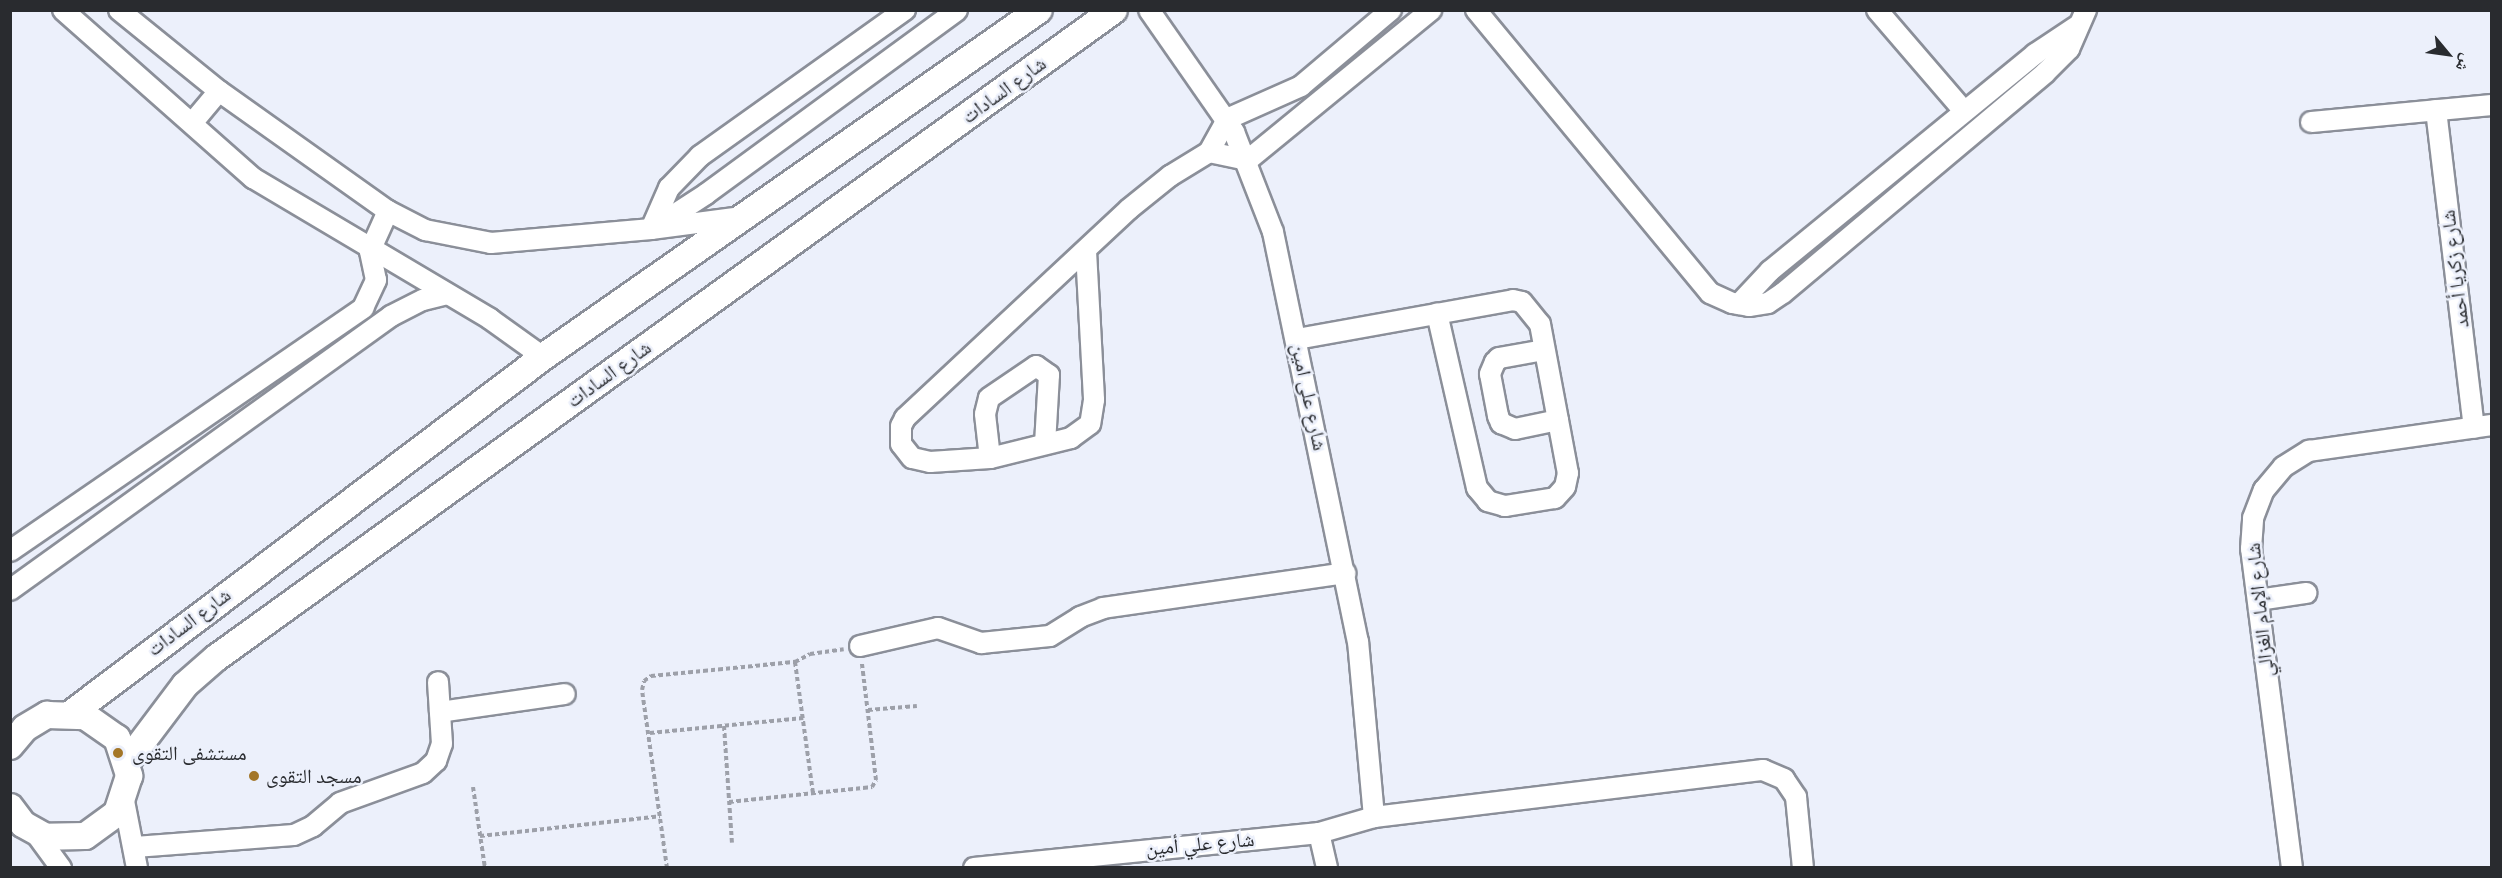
<!DOCTYPE html>
<html>
<head>
<meta charset="utf-8">
<style>
  body { margin:0 }
  #map { position:relative; width:2502px; height:878px; overflow:hidden; background:#ecf0fb; font-family:"Fira Sans Condensed","Noto Naskh Arabic",sans-serif }
  div>[style] { position:absolute }
  .path>* { height:4px; margin-top:-2px; transform-origin:0; background:repeating-linear-gradient(90deg,#9da0a9 0 4.5px,transparent 0 7.5px) }
  .roads { filter:drop-shadow(2px 0 #8b8f99) drop-shadow(-2px 0 #8b8f99) drop-shadow(0 2px #8b8f99) drop-shadow(0 -2px #8b8f99) }
  .minor>* { height:20px; margin:-10px; padding:0 10px; transform-origin:10px; border-radius:10px; background:#fff }
  .major>* { height:26px; margin:-13px; padding:0 13px; transform-origin:13px; border-radius:13px; background:#fff }
  .dots>* { width:16px; height:16px; translate:-50% -50%; box-sizing:border-box; border:3px solid #ecf0fb; border-radius:50% }
  span { translate:-50% -50%; white-space:nowrap; text-align:center; line-height:1.15; -webkit-text-stroke:5px #ecf0fb; paint-order:stroke }
  .street-label { font-size:20px; color:#292b2f }
  .poi-label { font-size:20px; color:#292b2f }
  .left { translate:0 -50%; text-align:left }
  .frame { position:absolute; inset:0; border:12px solid #292b2f; pointer-events:none }
  .north { position:absolute; left:2418px; top:24px; width:60px; height:60px; -webkit-text-stroke:4px #ecf0fb; paint-order:stroke; rotate:119deg; font-size:16px; font-weight:700; line-height:24px; text-align:center; color:#292b2f }
  .north::after { content:''; display:block; margin:auto; width:21px; height:27px; background:#292b2f; clip-path:polygon(50% 0,100% 100%,50% 72%,0 100%) }
</style>
</head>
<body>
<div id="map">
  <div class="path">
    <i style="left:795px;top:662px;width:132px;rotate:82.2deg"></i>
    <i style="left:868px;top:710px;width:49px;rotate:-4.7deg"></i>
    <i style="left:724px;top:726px;width:117px;rotate:86.1deg"></i>
    <i style="left:650px;top:733px;width:154px;rotate:-5.6deg"></i>
    <i style="left:473px;top:787px;width:82px;rotate:81.6deg"></i>
    <i style="left:729px;top:802px;width:144px;rotate:-6deg"></i>
    <i style="left:872px;top:787px;width:8px;rotate:-60deg"></i>
    <i style="left:876px;top:780px;width:117px;rotate:-96.9deg"></i>
    <i style="left:480px;top:836px;width:181px;rotate:-6.3deg"></i>
    <i style="left:667px;top:868px;width:180px;rotate:-98deg"></i>
    <i style="left:642px;top:690px;width:9px;rotate:-77deg"></i>
    <i style="left:644px;top:681px;width:9px;rotate:-36deg"></i>
    <i style="left:651px;top:676px;width:145px;rotate:-5.6deg"></i>
    <i style="left:795px;top:662px;width:17px;rotate:-28deg"></i>
    <i style="left:810px;top:654px;width:34px;rotate:-8deg"></i>
  </div>
  <div class="roads">
    <div class="minor">
      <i style="left:63px;top:10px;width:254px;rotate:41.5deg"></i>
      <i style="left:253px;top:178px;width:276px;rotate:30.7deg"></i>
      <i style="left:490px;top:319px;width:65px;rotate:35.6deg"></i>
      <i style="left:119px;top:10px;width:129px;rotate:39deg"></i>
      <i style="left:219px;top:91px;width:207px;rotate:35.4deg"></i>
      <i style="left:388px;top:211px;width:42px;rotate:27.2deg"></i>
      <i style="left:425px;top:230px;width:67px;rotate:11.1deg"></i>
      <i style="left:491px;top:243px;width:161px;rotate:-5deg"></i>
      <i style="left:651px;top:229px;width:92px;rotate:-7.5deg"></i>
      <i style="left:1149px;top:10px;width:149px;rotate:55.1deg"></i>
      <i style="left:1234px;top:132px;width:107px;rotate:68.7deg"></i>
      <i style="left:1273px;top:232px;width:418px;rotate:78.3deg"></i>
      <i style="left:1358px;top:641px;width:177px;rotate:84.8deg"></i>
      <i style="left:1476px;top:10px;width:367px;rotate:50.4deg"></i>
      <i style="left:1710px;top:293px;width:24px;rotate:24deg"></i>
      <i style="left:1732px;top:303px;width:17px;rotate:10deg"></i>
      <i style="left:1749px;top:306px;width:19px;rotate:-9deg"></i>
      <i style="left:1768px;top:303px;width:18px;rotate:-34deg"></i>
      <i style="left:1783px;top:293px;width:342px;rotate:-40deg"></i>
      <i style="left:2045px;top:73px;width:34px;rotate:-45deg"></i>
      <i style="left:2069px;top:49px;width:43px;rotate:-66.4deg"></i>
      <i style="left:1877px;top:10px;width:133px;rotate:49.3deg"></i>
      <i style="left:2436px;top:110px;width:320px;rotate:83.2deg"></i>
      <i style="left:193px;top:122px;width:40px;rotate:-50deg"></i>
      <i style="left:2311px;top:122px;width:182px;rotate:-5.4deg"></i>
      <i style="left:1209px;top:152px;width:40px;rotate:12deg"></i>
      <i style="left:1248px;top:160px;width:237px;rotate:-39.3deg"></i>
      <i style="left:657px;top:226px;width:59px;rotate:-33.1deg"></i>
      <i style="left:706px;top:194px;width:311px;rotate:-36.2deg"></i>
      <i style="left:651px;top:229px;width:45px;rotate:-66.3deg"></i>
      <i style="left:669px;top:188px;width:45px;rotate:-45.9deg"></i>
      <i style="left:700px;top:156px;width:252px;rotate:-35.5deg"></i>
      <i style="left:1086px;top:251px;width:149px;rotate:86.9deg"></i>
      <i style="left:1094px;top:400px;width:24px;rotate:99deg"></i>
      <i style="left:1090px;top:424px;width:24px;rotate:144deg"></i>
      <i style="left:1071px;top:438px;width:83px;rotate:166.1deg"></i>
      <i style="left:990px;top:458px;width:60px;rotate:176.2deg"></i>
      <i style="left:930px;top:462px;width:18px;rotate:-167deg"></i>
      <i style="left:912px;top:458px;width:18px;rotate:-128deg"></i>
      <i style="left:901px;top:444px;width:18px;rotate:-90deg"></i>
      <i style="left:901px;top:426px;width:9px;rotate:-63deg"></i>
      <i style="left:905px;top:418px;width:306px;rotate:-43deg"></i>
      <i style="left:1129px;top:209px;width:53px;rotate:-38.8deg"></i>
      <i style="left:1170px;top:176px;width:46px;rotate:-31.6deg"></i>
      <i style="left:1209px;top:152px;width:38px;rotate:-61deg"></i>
      <i style="left:1227px;top:119px;width:81px;rotate:-24deg"></i>
      <i style="left:1301px;top:86px;width:118px;rotate:-40.2deg"></i>
      <i style="left:1739px;top:304px;width:45px;rotate:-46.8deg"></i>
      <i style="left:1770px;top:271px;width:343px;rotate:-39.3deg"></i>
      <i style="left:2035px;top:54px;width:50px;rotate:-33.7deg"></i>
      <i style="left:1297px;top:339px;width:219px;rotate:-10.2deg"></i>
      <i style="left:1513px;top:300px;width:9px;rotate:13deg"></i>
      <i style="left:1522px;top:302px;width:28px;rotate:51deg"></i>
      <i style="left:1540px;top:324px;width:152px;rotate:79.4deg"></i>
      <i style="left:1568px;top:473px;width:14px;rotate:102deg"></i>
      <i style="left:1565px;top:487px;width:15px;rotate:132deg"></i>
      <i style="left:1555px;top:498px;width:51px;rotate:170.9deg"></i>
      <i style="left:1505px;top:506px;width:18px;rotate:-164deg"></i>
      <i style="left:1488px;top:501px;width:17px;rotate:-130deg"></i>
      <i style="left:1477px;top:488px;width:179px;rotate:-102.9deg"></i>
      <i style="left:1544px;top:350px;width:46px;rotate:169.9deg"></i>
      <i style="left:1499px;top:358px;width:6px;rotate:135deg"></i>
      <i style="left:1495px;top:362px;width:13px;rotate:113deg"></i>
      <i style="left:1490px;top:374px;width:43px;rotate:79.2deg"></i>
      <i style="left:1498px;top:416px;width:8px;rotate:67deg"></i>
      <i style="left:1501px;top:423px;width:15px;rotate:23deg"></i>
      <i style="left:1515px;top:429px;width:44px;rotate:-11.8deg"></i>
      <i style="left:990px;top:458px;width:44px;rotate:-96.5deg"></i>
      <i style="left:985px;top:414px;width:16px;rotate:-76deg"></i>
      <i style="left:989px;top:398px;width:57px;rotate:-34.2deg"></i>
      <i style="left:1036px;top:366px;width:16px;rotate:35deg"></i>
      <i style="left:1049px;top:375px;width:69px;rotate:93.3deg"></i>
      <i style="left:10px;top:551px;width:429px;rotate:-34.5deg"></i>
      <i style="left:363px;top:308px;width:31px;rotate:-65deg"></i>
      <i style="left:376px;top:280px;width:30px;rotate:-102deg"></i>
      <i style="left:370px;top:251px;width:44px;rotate:-65.8deg"></i>
      <i style="left:10px;top:590px;width:469px;rotate:-35.7deg"></i>
      <i style="left:391px;top:316px;width:36px;rotate:-27deg"></i>
      <i style="left:423px;top:300px;width:25px;rotate:-14deg"></i>
      <i style="left:2258px;top:600px;width:49px;rotate:-8.3deg"></i>
      <i style="left:860px;top:646px;width:80px;rotate:-13deg"></i>
      <i style="left:938px;top:628px;width:46px;rotate:19.2deg"></i>
      <i style="left:981px;top:643px;width:69px;rotate:-5.8deg"></i>
      <i style="left:1050px;top:636px;width:36px;rotate:-32deg"></i>
      <i style="left:1080px;top:617px;width:25px;rotate:-21deg"></i>
      <i style="left:1103px;top:608px;width:245px;rotate:-8.2deg"></i>
      <i style="left:440px;top:712px;width:126px;rotate:-8.2deg"></i>
      <i style="left:124px;top:801px;width:68px;rotate:79deg"></i>
      <i style="left:34px;top:831px;width:46px;rotate:53.9deg"></i>
      <i style="left:1319px;top:833px;width:57px;rotate:-16.2deg"></i>
      <i style="left:1374px;top:817px;width:392px;rotate:-6.9deg"></i>
      <i style="left:1763px;top:770px;width:23px;rotate:23deg"></i>
      <i style="left:1784px;top:779px;width:22px;rotate:56deg"></i>
      <i style="left:1796px;top:797px;width:71px;rotate:84.4deg"></i>
      <i style="left:135px;top:847px;width:159px;rotate:-4.3deg"></i>
      <i style="left:294px;top:835px;width:21px;rotate:-25deg"></i>
      <i style="left:313px;top:826px;width:35px;rotate:-40deg"></i>
      <i style="left:340px;top:803px;width:88px;rotate:-19.9deg"></i>
      <i style="left:423px;top:773px;width:18px;rotate:-43deg"></i>
      <i style="left:436px;top:761px;width:18px;rotate:-71deg"></i>
      <i style="left:442px;top:744px;width:62px;rotate:-93.7deg"></i>
      <i style="left:974px;top:868px;width:347px;rotate:-5.8deg"></i>
      <i style="left:1319px;top:833px;width:36px;rotate:77deg"></i>
      <i style="left:2292px;top:868px;width:322px;rotate:-97.3deg"></i>
      <i style="left:2251px;top:549px;width:31px;rotate:-86deg"></i>
      <i style="left:2253px;top:518px;width:30px;rotate:-69deg"></i>
      <i style="left:2264px;top:490px;width:30px;rotate:-50deg"></i>
      <i style="left:2283px;top:467px;width:31px;rotate:-32deg"></i>
      <i style="left:2309px;top:451px;width:185px;rotate:-8.1deg"></i>
    </div>
    <div class="major">
      <i style="left:72px;top:713px;width:590px;rotate:-37.08deg"></i>
      <i style="left:543px;top:357px;width:605px;rotate:-34.98deg"></i>
      <i style="left:10px;top:746px;width:23px;rotate:-50deg"></i>
      <i style="left:25px;top:728px;width:26px;rotate:-31deg"></i>
      <i style="left:47px;top:715px;width:38px;rotate:2deg"></i>
      <i style="left:85px;top:716px;width:39px;rotate:35deg"></i>
      <i style="left:117px;top:738px;width:40px;rotate:72deg"></i>
      <i style="left:129px;top:776px;width:39px;rotate:108deg"></i>
      <i style="left:117px;top:813px;width:39px;rotate:144deg"></i>
      <i style="left:85px;top:836px;width:39px;rotate:179deg"></i>
      <i style="left:46px;top:837px;width:26px;rotate:-151deg"></i>
      <i style="left:23px;top:824px;width:21px;rotate:-127deg"></i>
      <i style="left:127px;top:762px;width:96px;rotate:-53deg"></i>
      <i style="left:185px;top:685px;width:41px;rotate:-41.1deg"></i>
      <i style="left:216px;top:658px;width:1107px;rotate:-35.81deg"></i>
    </div>
  </div>
  <div class="dots">
    <i style="left:118px;top:753px;background:#a37628"></i>
    <i style="left:254px;top:776px;background:#a37628"></i>
  </div>
  <div class="street-label">
    <span style="left:1004px;top:90px;rotate:-36deg">شارع السادات</span>
    <span style="left:2455px;top:269px;rotate:-97deg">شارع زكريا أحمد</span>
    <span style="left:609px;top:374px;rotate:-36deg">شارع السادات</span>
    <span style="left:1309px;top:397px;rotate:78deg">شارع على امين</span>
    <span style="left:2260px;top:610px;rotate:-96deg">شارع الإمام الغزالي</span>
    <span style="left:189px;top:622px;rotate:-37deg">شارع السادات</span>
    <span style="left:1200px;top:844px;rotate:-5deg">شارع علي أمين</span>
  </div>
  <div class="poi-label">
    <span class="left" style="left:132px;top:753px">مستشفى التقوى</span>
    <span class="left" style="left:266px;top:776px">مسجد التقوى</span>
  </div>
  <div class="frame"></div>
  <div class="north">ش</div>
</div>
</body>
</html>
